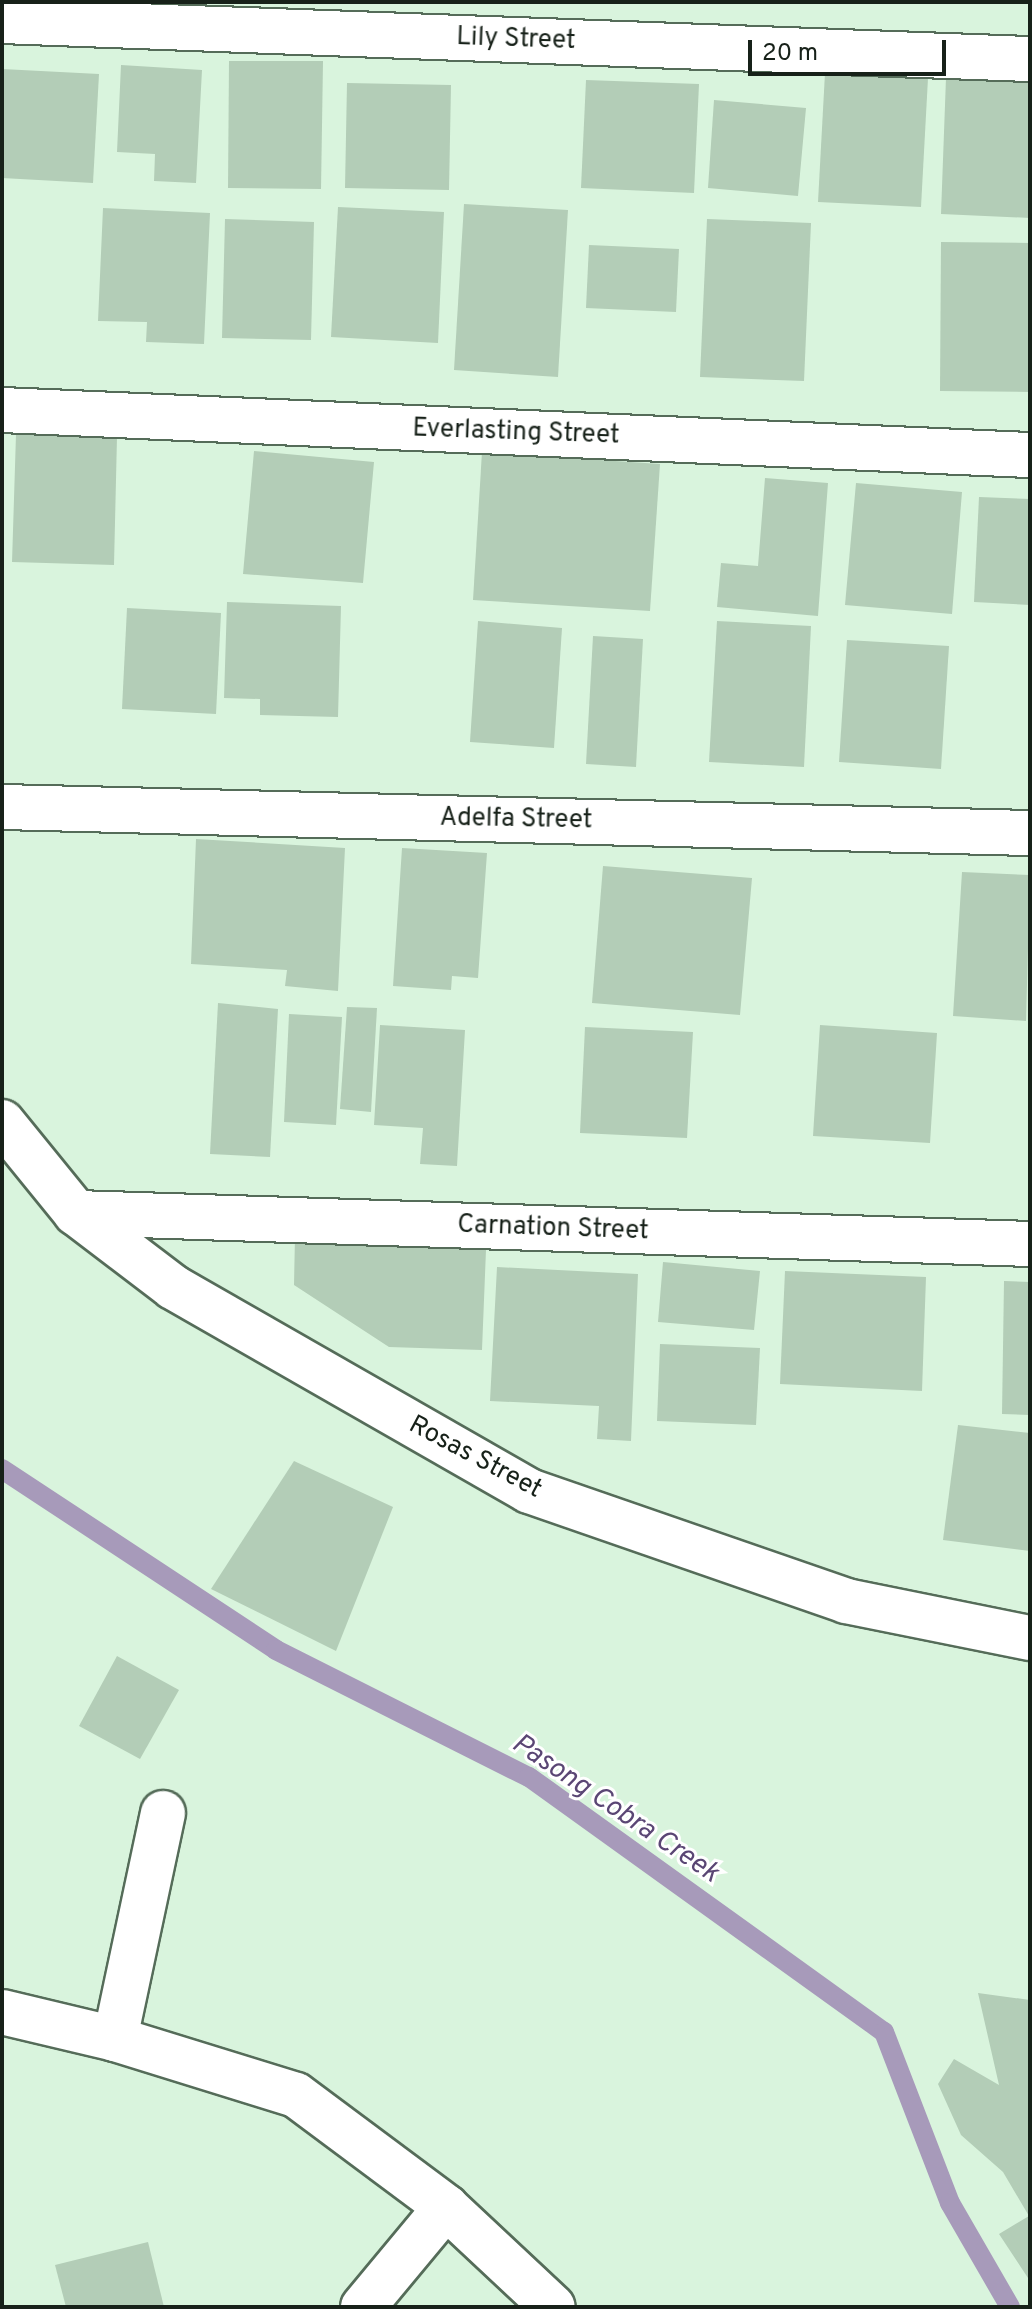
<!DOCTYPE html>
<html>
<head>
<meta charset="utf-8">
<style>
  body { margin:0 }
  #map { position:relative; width:1032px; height:2309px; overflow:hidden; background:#d9f4dd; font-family:Overpass,sans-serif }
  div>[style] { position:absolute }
  .stream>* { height:20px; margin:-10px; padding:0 10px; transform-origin:10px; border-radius:10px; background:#a79aba }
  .building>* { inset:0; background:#b3cdb7 }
  .roads { filter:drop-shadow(2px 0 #556c59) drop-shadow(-2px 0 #556c59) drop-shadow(0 2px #556c59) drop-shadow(0 -2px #556c59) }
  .minor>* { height:44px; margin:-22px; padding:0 22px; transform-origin:22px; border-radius:22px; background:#fff }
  span { translate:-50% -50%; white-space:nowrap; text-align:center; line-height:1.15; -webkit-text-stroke:6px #fff; paint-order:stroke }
  .street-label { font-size:26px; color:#172119 }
  .water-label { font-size:28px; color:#5a4674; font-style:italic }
  .frame { position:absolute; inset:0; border:4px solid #172119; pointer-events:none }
  .scale { position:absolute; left:748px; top:40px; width:198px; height:36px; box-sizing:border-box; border:4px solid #172119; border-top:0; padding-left:10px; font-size:24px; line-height:28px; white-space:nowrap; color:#172119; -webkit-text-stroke:6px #fff; paint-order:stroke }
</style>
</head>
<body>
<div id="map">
  <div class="stream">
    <i style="left:2px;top:1469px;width:328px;rotate:33.4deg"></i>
    <i style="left:276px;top:1650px;width:283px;rotate:26.7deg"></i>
    <i style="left:529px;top:1777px;width:437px;rotate:35.7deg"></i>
    <i style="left:884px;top:2032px;width:183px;rotate:68.9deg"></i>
    <i style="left:950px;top:2203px;width:120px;rotate:60deg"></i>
  </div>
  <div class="building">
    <i style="clip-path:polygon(229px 61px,323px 61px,321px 189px,228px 188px)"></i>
    <i style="clip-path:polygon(121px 65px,202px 70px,196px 183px,154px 181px,155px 154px,117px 152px)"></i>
    <i style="clip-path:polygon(2px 69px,99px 74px,93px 183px,2px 178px)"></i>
    <i style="clip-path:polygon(825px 73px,928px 78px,921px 207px,818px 202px)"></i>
    <i style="clip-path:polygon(946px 78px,1030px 81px,1030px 218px,941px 214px)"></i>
    <i style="clip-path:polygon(586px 80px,699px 84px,694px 193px,581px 188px)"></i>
    <i style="clip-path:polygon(347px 83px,451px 85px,449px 190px,345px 188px)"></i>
    <i style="clip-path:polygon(714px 100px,806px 108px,798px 196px,708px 188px)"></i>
    <i style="clip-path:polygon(464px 204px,568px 210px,558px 377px,454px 370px)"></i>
    <i style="clip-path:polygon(338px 207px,444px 212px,438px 343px,331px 337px)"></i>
    <i style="clip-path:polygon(103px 208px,210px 213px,204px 344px,146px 342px,147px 322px,98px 321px)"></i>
    <i style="clip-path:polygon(225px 219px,314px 222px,311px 340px,222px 338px)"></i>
    <i style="clip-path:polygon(707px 219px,811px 223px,804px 381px,700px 377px)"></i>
    <i style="clip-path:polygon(941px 242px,1030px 243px,1030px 392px,940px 391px)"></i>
    <i style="clip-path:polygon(589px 245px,679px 249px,676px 312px,586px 308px)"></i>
    <i style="clip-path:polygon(16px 434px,117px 437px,114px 565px,12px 562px)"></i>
    <i style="clip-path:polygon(254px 451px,374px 462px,363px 583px,243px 574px)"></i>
    <i style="clip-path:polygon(482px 452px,660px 464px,650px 611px,473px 600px)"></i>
    <i style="clip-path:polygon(765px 478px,828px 483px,818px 616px,717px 607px,721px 563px,758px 566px)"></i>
    <i style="clip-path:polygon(856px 483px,962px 492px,952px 614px,845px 605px)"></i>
    <i style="clip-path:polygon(979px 497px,1030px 499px,1030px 605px,974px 602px)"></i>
    <i style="clip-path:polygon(227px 602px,341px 606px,338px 717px,260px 715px,260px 699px,224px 698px)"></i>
    <i style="clip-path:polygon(127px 608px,221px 613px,216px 714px,122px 709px)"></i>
    <i style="clip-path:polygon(478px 621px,562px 628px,554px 748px,470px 742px)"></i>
    <i style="clip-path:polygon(717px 621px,811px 626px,804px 767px,709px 762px)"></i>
    <i style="clip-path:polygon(593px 636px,643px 639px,636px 767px,586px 764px)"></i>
    <i style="clip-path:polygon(847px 640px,949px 646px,941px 769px,839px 762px)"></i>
    <i style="clip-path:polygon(196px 839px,345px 848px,338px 991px,285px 986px,287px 970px,191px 964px)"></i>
    <i style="clip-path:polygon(402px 848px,487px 853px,478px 978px,452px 976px,451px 990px,393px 986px)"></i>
    <i style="clip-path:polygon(603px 866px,752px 878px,740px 1015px,592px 1003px)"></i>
    <i style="clip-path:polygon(962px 872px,1030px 875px,1026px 1021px,953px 1016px)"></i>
    <i style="clip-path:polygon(218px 1003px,278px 1009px,270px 1157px,210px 1154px)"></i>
    <i style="clip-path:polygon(347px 1007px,377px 1008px,371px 1112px,340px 1109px)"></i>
    <i style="clip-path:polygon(289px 1014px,342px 1017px,336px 1125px,284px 1122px)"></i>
    <i style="clip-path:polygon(380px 1025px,465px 1030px,457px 1166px,420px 1164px,423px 1128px,374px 1125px)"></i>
    <i style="clip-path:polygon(820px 1025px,937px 1033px,930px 1143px,813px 1136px)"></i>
    <i style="clip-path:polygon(585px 1027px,693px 1032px,687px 1138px,580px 1133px)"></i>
    <i style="clip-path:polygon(295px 1236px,341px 1238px,341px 1244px,486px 1250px,482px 1350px,389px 1347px,294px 1285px)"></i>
    <i style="clip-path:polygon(663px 1262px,760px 1271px,754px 1330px,658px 1322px)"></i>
    <i style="clip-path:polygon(497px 1267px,638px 1274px,631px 1441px,597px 1439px,599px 1406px,490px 1401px)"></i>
    <i style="clip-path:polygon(785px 1271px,926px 1277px,922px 1391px,780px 1384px)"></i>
    <i style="clip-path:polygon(1004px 1281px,1030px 1282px,1030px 1415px,1002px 1414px)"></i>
    <i style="clip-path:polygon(660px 1344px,760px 1348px,756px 1425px,657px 1421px)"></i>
    <i style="clip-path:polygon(958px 1425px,1030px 1433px,1030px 1551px,943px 1540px)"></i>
    <i style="clip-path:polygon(294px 1461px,393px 1507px,336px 1651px,211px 1589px)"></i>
    <i style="clip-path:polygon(117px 1656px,179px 1690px,140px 1759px,79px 1726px)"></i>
    <i style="clip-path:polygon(978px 1993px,1030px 2000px,1030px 2281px,999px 2234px,1029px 2216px,1003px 2172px,961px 2135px,938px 2084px,954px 2059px,999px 2085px)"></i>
    <i style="clip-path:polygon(148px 2242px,164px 2307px,66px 2307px,55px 2265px)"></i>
  </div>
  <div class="roads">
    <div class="minor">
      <i style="left:2px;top:21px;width:1029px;rotate:2.12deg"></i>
      <i style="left:2px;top:410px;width:1029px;rotate:2.51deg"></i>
      <i style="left:2px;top:807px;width:1028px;rotate:1.45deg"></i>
      <i style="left:2px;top:1122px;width:117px;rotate:50.9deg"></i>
      <i style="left:76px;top:1213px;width:122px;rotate:37.3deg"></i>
      <i style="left:173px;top:1287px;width:410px;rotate:29.8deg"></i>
      <i style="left:529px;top:1491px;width:336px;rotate:19.1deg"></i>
      <i style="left:846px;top:1601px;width:188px;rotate:11.4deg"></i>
      <i style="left:76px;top:1213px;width:955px;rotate:1.86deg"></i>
      <i style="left:2px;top:2012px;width:116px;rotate:13.4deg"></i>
      <i style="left:115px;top:2039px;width:189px;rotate:17.2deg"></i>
      <i style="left:296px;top:2095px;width:187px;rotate:36.7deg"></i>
      <i style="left:446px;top:2207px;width:146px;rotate:43.1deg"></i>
      <i style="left:115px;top:2039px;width:231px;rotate:-78deg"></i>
      <i style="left:363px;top:2307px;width:130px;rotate:-50.3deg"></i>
    </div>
  </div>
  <div class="street-label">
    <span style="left:516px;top:40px;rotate:2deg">Lily Street</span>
    <span style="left:516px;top:433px;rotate:2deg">Everlasting Street</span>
    <span style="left:516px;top:820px;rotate:1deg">Adelfa Street</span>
    <span style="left:553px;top:1229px;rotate:2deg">Carnation Street</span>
    <span style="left:475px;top:1458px;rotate:28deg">Rosas Street</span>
  </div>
  <div class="water-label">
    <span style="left:615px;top:1809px;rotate:34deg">Pasong Cobra Creek</span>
  </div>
  <div class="frame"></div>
  <div class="scale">20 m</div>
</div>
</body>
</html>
